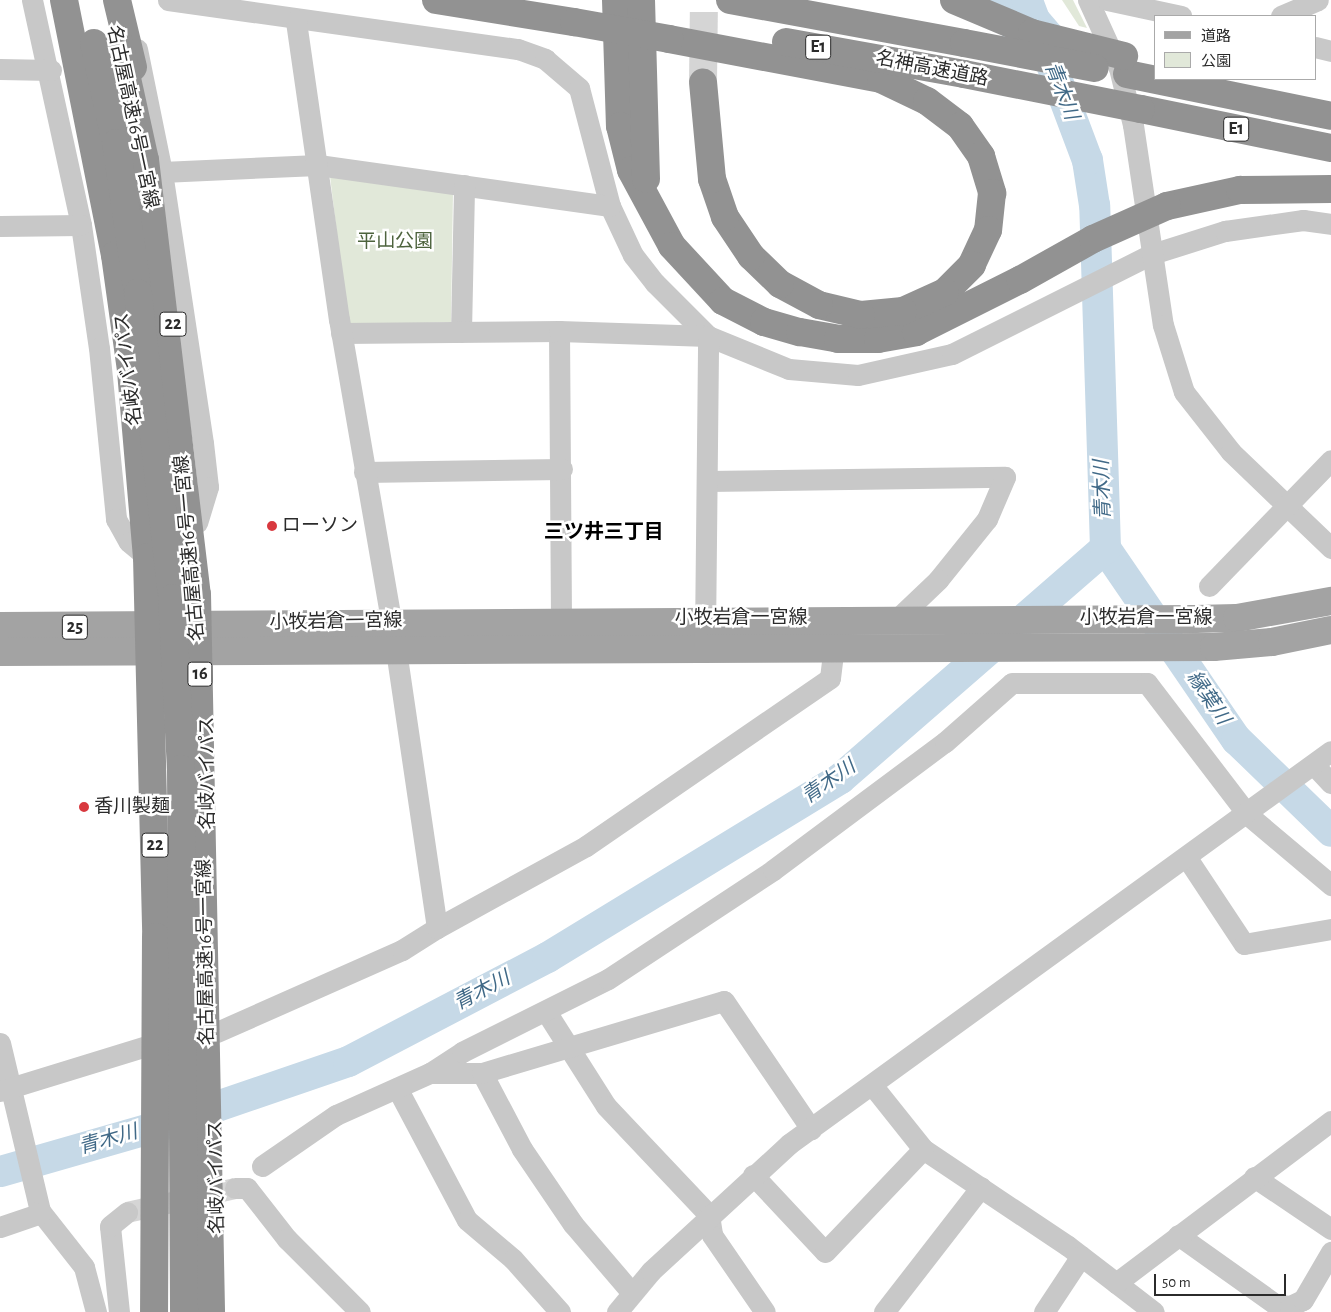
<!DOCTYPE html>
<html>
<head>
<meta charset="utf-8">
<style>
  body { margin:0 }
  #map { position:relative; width:1331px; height:1312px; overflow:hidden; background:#fff; font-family:"Alegreya Sans","Noto Sans JP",sans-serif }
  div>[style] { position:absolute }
  .green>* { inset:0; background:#e1e8d9 }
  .water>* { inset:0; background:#c6d9e7 }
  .river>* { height:31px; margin:-15.5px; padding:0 15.5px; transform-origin:15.5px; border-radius:15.5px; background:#c6d9e7 }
  .minor-tunnel>* { height:21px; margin-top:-10.5px; transform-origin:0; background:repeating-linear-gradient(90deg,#d5d5d5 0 21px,transparent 0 32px) }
  .highway-tunnel>* { height:28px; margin-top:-14px; transform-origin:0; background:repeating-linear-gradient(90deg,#d5d5d5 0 28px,transparent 0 42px) }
  .minor>* { height:21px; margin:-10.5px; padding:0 10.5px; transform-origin:10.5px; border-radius:10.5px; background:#c8c8c8 }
  .major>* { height:28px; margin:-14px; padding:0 14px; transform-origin:14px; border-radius:14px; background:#a3a3a3 }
  .highway>* { height:28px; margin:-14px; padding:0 14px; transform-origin:14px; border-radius:14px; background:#929292 }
  .highway-bridge>* { height:28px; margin:-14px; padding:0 14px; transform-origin:14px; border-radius:14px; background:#929292 }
  .dots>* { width:14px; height:14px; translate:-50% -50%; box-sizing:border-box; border:2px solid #fff; border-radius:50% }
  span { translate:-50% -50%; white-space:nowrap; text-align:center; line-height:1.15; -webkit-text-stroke:5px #fff; paint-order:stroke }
  .shield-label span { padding:1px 4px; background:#fff; border:1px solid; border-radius:4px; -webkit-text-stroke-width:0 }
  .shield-label { font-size:18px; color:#2b2b2b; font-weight:700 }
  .street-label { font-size:19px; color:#2b2b2b }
  .park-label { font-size:19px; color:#4d633d }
  .poi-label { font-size:19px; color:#2b2b2b }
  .left { translate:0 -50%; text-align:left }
  .water-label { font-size:20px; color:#406987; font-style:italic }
  .neighbourhood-label { font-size:20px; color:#000; font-weight:700 }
  .legend { position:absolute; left:1154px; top:15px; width:162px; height:65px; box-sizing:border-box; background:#fff; border:1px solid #aaa; margin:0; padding:6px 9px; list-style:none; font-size:15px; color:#2b2b2b }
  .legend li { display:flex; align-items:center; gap:10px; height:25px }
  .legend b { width:25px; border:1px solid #aaa }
  .scale { position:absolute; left:1154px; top:1274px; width:132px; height:22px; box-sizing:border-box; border:2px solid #2b2b2b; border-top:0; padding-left:6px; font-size:15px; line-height:18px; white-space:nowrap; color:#2b2b2b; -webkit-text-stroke:4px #fff; paint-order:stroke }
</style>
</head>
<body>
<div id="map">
  <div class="green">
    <i style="clip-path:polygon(1062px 0,1073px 0,1087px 28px,1079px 26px)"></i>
    <i style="clip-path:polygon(330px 176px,453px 191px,451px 322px,348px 326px)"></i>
  </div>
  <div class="water">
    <i style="clip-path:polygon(989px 0,1038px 0,1068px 35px,1005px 43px)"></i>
  </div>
  <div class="river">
    <i style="left:1105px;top:548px;width:232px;rotate:55.6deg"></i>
    <i style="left:1236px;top:739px;width:132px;rotate:44.1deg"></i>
    <i style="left:0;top:1171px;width:171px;rotate:-16deg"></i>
    <i style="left:164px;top:1124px;width:194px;rotate:-18.9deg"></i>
    <i style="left:348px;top:1061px;width:225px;rotate:-27.6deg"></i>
    <i style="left:547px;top:957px;width:343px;rotate:-31.4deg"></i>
    <i style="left:840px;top:778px;width:351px;rotate:-41deg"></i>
    <i style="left:1105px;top:548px;width:343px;rotate:-91.8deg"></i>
    <i style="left:1094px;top:205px;width:46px;rotate:-98.8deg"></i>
    <i style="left:1087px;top:160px;width:171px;rotate:-110.6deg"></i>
  </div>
  <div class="minor-tunnel">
    <i style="left:127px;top:1212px;width:111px;rotate:-12.5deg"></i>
  </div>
  <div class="highway-tunnel">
    <i style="left:703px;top:82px;width:82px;rotate:-89.3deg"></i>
  </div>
  <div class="minor">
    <i style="left:32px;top:0;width:230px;rotate:77.7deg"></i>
    <i style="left:81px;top:225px;width:124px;rotate:81.7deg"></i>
    <i style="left:99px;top:348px;width:172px;rotate:84.3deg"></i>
    <i style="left:116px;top:519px;width:26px;rotate:61deg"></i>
    <i style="left:129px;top:542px;width:23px;rotate:40deg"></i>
    <i style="left:168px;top:0;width:353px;rotate:8deg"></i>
    <i style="left:518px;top:49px;width:29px;rotate:20deg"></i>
    <i style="left:545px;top:59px;width:45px;rotate:40.5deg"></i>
    <i style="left:579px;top:88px;width:122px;rotate:75.3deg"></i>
    <i style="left:610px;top:206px;width:54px;rotate:64.9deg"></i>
    <i style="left:633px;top:255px;width:36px;rotate:52deg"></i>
    <i style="left:655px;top:283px;width:75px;rotate:45deg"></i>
    <i style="left:708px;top:336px;width:87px;rotate:22.2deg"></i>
    <i style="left:789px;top:369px;width:69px;rotate:5deg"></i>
    <i style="left:858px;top:375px;width:96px;rotate:-12.6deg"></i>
    <i style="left:952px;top:354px;width:224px;rotate:-26.6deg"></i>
    <i style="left:1152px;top:254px;width:77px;rotate:-17.5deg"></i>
    <i style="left:1225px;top:231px;width:79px;rotate:-8deg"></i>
    <i style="left:1303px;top:220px;width:28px;rotate:8deg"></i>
    <i style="left:1088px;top:0;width:75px;rotate:65.5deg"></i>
    <i style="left:1119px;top:68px;width:59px;rotate:76.2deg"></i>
    <i style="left:1133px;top:125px;width:202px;rotate:81.5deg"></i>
    <i style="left:1163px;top:325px;width:70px;rotate:72.6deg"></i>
    <i style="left:1184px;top:392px;width:76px;rotate:51.9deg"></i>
    <i style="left:1231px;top:452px;width:139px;rotate:43.8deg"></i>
    <i style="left:1107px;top:0;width:76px;rotate:12.2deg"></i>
    <i style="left:1281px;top:16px;width:40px;rotate:-23.4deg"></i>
    <i style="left:1315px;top:47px;width:16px;rotate:14deg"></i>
    <i style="left:137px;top:49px;width:126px;rotate:78.5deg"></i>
    <i style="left:162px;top:172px;width:274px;rotate:81.4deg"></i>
    <i style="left:203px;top:443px;width:44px;rotate:83.5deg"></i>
    <i style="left:208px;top:487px;width:37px;rotate:107deg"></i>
    <i style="left:0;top:69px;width:51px;rotate:1.1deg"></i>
    <i style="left:162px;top:172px;width:156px;rotate:-2.6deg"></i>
    <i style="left:318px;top:165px;width:295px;rotate:8deg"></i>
    <i style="left:0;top:226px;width:81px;rotate:-0.7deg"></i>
    <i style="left:559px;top:331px;width:306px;rotate:89.6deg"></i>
    <i style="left:461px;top:332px;width:147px;rotate:-88.8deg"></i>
    <i style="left:341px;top:333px;width:218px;rotate:-0.5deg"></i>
    <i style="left:559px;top:331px;width:149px;rotate:1.9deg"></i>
    <i style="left:364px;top:472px;width:198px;rotate:-0.9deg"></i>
    <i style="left:708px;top:481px;width:297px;rotate:-0.8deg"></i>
    <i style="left:1005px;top:477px;width:46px;rotate:113.2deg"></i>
    <i style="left:987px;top:519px;width:78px;rotate:128.8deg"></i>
    <i style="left:938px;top:580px;width:57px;rotate:136.4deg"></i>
    <i style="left:1209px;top:586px;width:175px;rotate:-45.9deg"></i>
    <i style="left:705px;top:636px;width:300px;rotate:-89.4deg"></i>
    <i style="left:1314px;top:765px;width:25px;rotate:47deg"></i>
    <i style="left:1187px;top:858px;width:103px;rotate:56.5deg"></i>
    <i style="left:1244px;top:944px;width:88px;rotate:-9.8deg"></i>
    <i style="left:437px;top:928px;width:170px;rotate:-28.8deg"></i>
    <i style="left:586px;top:846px;width:296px;rotate:-34.5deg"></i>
    <i style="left:830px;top:678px;width:33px;rotate:-83deg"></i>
    <i style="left:547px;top:1013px;width:110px;rotate:57.6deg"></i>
    <i style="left:606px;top:1106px;width:150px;rotate:46.6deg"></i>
    <i style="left:709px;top:1215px;width:20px;rotate:81deg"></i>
    <i style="left:712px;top:1235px;width:93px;rotate:55.5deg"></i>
    <i style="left:217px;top:1032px;width:202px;rotate:-23.9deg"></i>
    <i style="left:402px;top:950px;width:41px;rotate:-32.2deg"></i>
    <i style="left:437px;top:928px;width:282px;rotate:-98.4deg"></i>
    <i style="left:396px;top:649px;width:334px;rotate:-99.8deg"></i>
    <i style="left:339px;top:320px;width:303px;rotate:-98.2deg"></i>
    <i style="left:0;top:1043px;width:173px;rotate:76.6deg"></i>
    <i style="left:40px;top:1211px;width:71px;rotate:51.8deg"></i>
    <i style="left:84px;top:1267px;width:47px;rotate:75.1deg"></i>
    <i style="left:430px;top:1073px;width:38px;rotate:-33deg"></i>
    <i style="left:462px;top:1052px;width:163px;rotate:-26.6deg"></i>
    <i style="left:608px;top:979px;width:198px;rotate:-33.4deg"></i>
    <i style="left:773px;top:870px;width:214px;rotate:-36.7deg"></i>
    <i style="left:945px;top:742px;width:89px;rotate:-41.4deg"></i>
    <i style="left:1012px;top:683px;width:135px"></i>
    <i style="left:1147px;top:683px;width:166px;rotate:52.6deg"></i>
    <i style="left:1248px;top:815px;width:109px;rotate:40.1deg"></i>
    <i style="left:482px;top:1073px;width:86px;rotate:62.2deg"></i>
    <i style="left:522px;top:1149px;width:91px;rotate:55.8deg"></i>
    <i style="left:573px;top:1224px;width:91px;rotate:49.5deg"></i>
    <i style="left:872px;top:1085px;width:82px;rotate:51.4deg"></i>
    <i style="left:923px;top:1149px;width:174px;rotate:33.8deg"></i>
    <i style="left:1068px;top:1246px;width:108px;rotate:37.5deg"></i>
    <i style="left:397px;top:1088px;width:149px;rotate:62.1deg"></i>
    <i style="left:467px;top:1220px;width:60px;rotate:40.3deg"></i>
    <i style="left:513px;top:1259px;width:71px;rotate:48.4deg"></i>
    <i style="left:0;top:1091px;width:160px;rotate:-17.1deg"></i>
    <i style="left:262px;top:1166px;width:90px;rotate:-34.6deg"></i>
    <i style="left:336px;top:1115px;width:103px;rotate:-24.1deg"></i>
    <i style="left:430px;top:1073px;width:52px"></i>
    <i style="left:482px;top:1073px;width:252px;rotate:-16.6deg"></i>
    <i style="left:724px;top:1001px;width:155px;rotate:55.8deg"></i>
    <i style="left:753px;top:1175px;width:105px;rotate:46.9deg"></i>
    <i style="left:825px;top:1252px;width:142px;rotate:-46.4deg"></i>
    <i style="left:1254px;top:1177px;width:93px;rotate:34deg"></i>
    <i style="left:235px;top:1188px;width:12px"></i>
    <i style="left:247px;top:1188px;width:65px;rotate:51.9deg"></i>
    <i style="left:287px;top:1239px;width:103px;rotate:45deg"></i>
    <i style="left:0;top:1227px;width:43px;rotate:-18.9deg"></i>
    <i style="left:1178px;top:1235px;width:119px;rotate:35.4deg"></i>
    <i style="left:1275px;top:1304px;width:15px;rotate:8deg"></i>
    <i style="left:1290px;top:1306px;width:14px;rotate:-25deg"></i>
    <i style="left:1303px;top:1300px;width:56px;rotate:-59.7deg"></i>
    <i style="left:1116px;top:1283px;width:269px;rotate:-37deg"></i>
    <i style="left:119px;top:1312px;width:86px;rotate:-96deg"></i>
    <i style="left:110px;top:1226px;width:22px;rotate:-39deg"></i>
    <i style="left:617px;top:1312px;width:53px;rotate:-50.3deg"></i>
    <i style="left:651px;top:1271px;width:188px;rotate:-42.6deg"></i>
    <i style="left:789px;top:1144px;width:669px;rotate:-35.95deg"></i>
    <i style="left:884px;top:1312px;width:158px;rotate:-52.2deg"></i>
    <i style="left:1044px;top:1312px;width:67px;rotate:-56.5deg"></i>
  </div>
  <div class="major">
    <i style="left:0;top:626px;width:1195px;rotate:-0.34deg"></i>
    <i style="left:1195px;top:619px;width:42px;rotate:-1.4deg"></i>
    <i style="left:1237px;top:618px;width:96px;rotate:-10.3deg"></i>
    <i style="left:0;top:652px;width:1214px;rotate:-0.24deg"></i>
    <i style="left:1214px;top:647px;width:58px;rotate:-4.9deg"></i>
    <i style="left:1272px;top:642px;width:60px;rotate:-11.5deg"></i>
  </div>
  <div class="highway">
    <i style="left:64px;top:0;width:260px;rotate:78.7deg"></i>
    <i style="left:115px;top:255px;width:117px;rotate:82.1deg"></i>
    <i style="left:131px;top:371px;width:187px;rotate:85.1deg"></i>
    <i style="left:147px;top:557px;width:380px;rotate:88.6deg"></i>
    <i style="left:156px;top:937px;width:375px;rotate:90.3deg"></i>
    <i style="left:117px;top:0;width:69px;rotate:76.6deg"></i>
    <i style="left:436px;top:0;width:140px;rotate:9.1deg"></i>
    <i style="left:616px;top:0;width:126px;rotate:88.2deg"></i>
    <i style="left:620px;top:126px;width:45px;rotate:76deg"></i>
    <i style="left:631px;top:170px;width:86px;rotate:61.7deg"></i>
    <i style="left:672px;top:246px;width:75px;rotate:47.2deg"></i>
    <i style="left:723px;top:301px;width:46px;rotate:27.1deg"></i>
    <i style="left:764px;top:322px;width:37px;rotate:16deg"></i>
    <i style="left:800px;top:332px;width:39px;rotate:10deg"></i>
    <i style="left:838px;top:339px;width:40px"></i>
    <i style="left:878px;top:339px;width:39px;rotate:-10deg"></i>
    <i style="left:916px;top:332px;width:116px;rotate:-26.6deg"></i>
    <i style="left:641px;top:0;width:179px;rotate:88.4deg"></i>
    <i style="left:730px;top:0;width:238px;rotate:10.4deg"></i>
    <i style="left:669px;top:39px;width:216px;rotate:10.7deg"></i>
    <i style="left:881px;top:79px;width:51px;rotate:25.6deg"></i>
    <i style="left:927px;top:101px;width:41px;rotate:37.1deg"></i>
    <i style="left:960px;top:126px;width:37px;rotate:55deg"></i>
    <i style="left:981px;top:156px;width:39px;rotate:73deg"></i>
    <i style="left:992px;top:193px;width:37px;rotate:96deg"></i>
    <i style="left:988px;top:230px;width:38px;rotate:115deg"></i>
    <i style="left:972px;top:265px;width:38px;rotate:135deg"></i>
    <i style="left:945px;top:292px;width:46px;rotate:155.7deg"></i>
    <i style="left:903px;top:311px;width:42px;rotate:174.6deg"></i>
    <i style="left:861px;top:315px;width:43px;rotate:-166.6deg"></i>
    <i style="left:819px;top:305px;width:44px;rotate:-151.7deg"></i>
    <i style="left:780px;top:284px;width:40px;rotate:-136deg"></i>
    <i style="left:751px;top:256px;width:47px;rotate:-123.7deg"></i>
    <i style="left:725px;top:217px;width:40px;rotate:-108.9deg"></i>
    <i style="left:712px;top:179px;width:97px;rotate:-95.3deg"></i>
    <i style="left:786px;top:42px;width:181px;rotate:10.2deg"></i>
    <i style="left:1127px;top:74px;width:208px;rotate:11.6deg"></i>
    <i style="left:1141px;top:109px;width:194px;rotate:11.6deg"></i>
    <i style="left:1167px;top:206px;width:75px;rotate:-12.4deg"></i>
    <i style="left:1240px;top:190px;width:91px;rotate:-0.6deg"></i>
  </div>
  <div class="highway-bridge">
    <i style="left:954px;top:0;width:85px;rotate:22.9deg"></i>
    <i style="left:1032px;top:33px;width:95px;rotate:14deg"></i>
    <i style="left:574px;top:22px;width:97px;rotate:10.1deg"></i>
    <i style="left:119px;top:42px;width:121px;rotate:77.6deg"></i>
    <i style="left:145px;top:160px;width:437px;rotate:83.2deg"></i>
    <i style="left:197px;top:594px;width:718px;rotate:88.88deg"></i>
    <i style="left:94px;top:43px;width:102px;rotate:77.6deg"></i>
    <i style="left:116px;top:143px;width:152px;rotate:81.7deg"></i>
    <i style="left:138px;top:293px;width:307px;rotate:83.6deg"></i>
    <i style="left:172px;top:598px;width:171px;rotate:87deg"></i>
    <i style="left:181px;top:769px;width:543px;rotate:89.68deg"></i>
    <i style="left:964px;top:43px;width:133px;rotate:10.8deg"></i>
    <i style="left:964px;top:74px;width:180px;rotate:11.2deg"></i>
    <i style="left:1020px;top:280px;width:84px;rotate:-29.3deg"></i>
    <i style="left:1093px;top:239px;width:81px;rotate:-24deg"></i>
  </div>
  <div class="dots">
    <i style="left:272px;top:526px;background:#d8383e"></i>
    <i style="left:84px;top:807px;background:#d8383e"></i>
  </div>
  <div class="shield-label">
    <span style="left:818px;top:47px">E1</span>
    <span style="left:1236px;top:129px">E1</span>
    <span style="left:173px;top:324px">22</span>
    <span style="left:75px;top:627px">25</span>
    <span style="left:200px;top:674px">16</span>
    <span style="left:155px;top:845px">22</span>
  </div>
  <div class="street-label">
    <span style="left:932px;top:69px;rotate:11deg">名神高速道路</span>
    <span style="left:132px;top:117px;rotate:78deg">名古屋高速16号一宮線</span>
    <span style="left:129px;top:369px;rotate:-97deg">名岐バイパス</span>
    <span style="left:190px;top:548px;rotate:-95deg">名古屋高速16号一宮線</span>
    <span style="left:741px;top:618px">小牧岩倉一宮線</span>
    <span style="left:1146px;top:618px">小牧岩倉一宮線</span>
    <span style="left:336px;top:622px;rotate:-1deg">小牧岩倉一宮線</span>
    <span style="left:208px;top:773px;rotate:-90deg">名岐バイパス</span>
    <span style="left:206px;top:952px;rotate:-91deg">名古屋高速16号一宮線</span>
    <span style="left:217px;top:1177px;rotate:-91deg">名岐バイパス</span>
  </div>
  <div class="park-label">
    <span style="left:395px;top:242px">平山公園</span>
  </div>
  <div class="poi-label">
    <span class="left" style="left:282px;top:526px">ローソン</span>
    <span class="left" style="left:94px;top:807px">香川製麺</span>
  </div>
  <div class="water-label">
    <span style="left:1061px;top:91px;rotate:69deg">青木川</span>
    <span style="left:1103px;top:490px;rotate:-92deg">青木川</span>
    <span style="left:1208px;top:698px;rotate:56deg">縁葉川</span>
    <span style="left:829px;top:782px;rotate:-35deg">青木川</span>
    <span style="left:482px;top:991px;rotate:-28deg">青木川</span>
    <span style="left:108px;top:1140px;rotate:-16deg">青木川</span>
  </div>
  <div class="neighbourhood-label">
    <span style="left:604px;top:532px">三ツ井三丁目</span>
  </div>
  <ul class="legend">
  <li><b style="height:6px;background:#a3a3a3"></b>道路</li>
  <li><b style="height:14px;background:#e1e8d9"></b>公園</li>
  </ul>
  <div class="scale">50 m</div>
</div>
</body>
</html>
